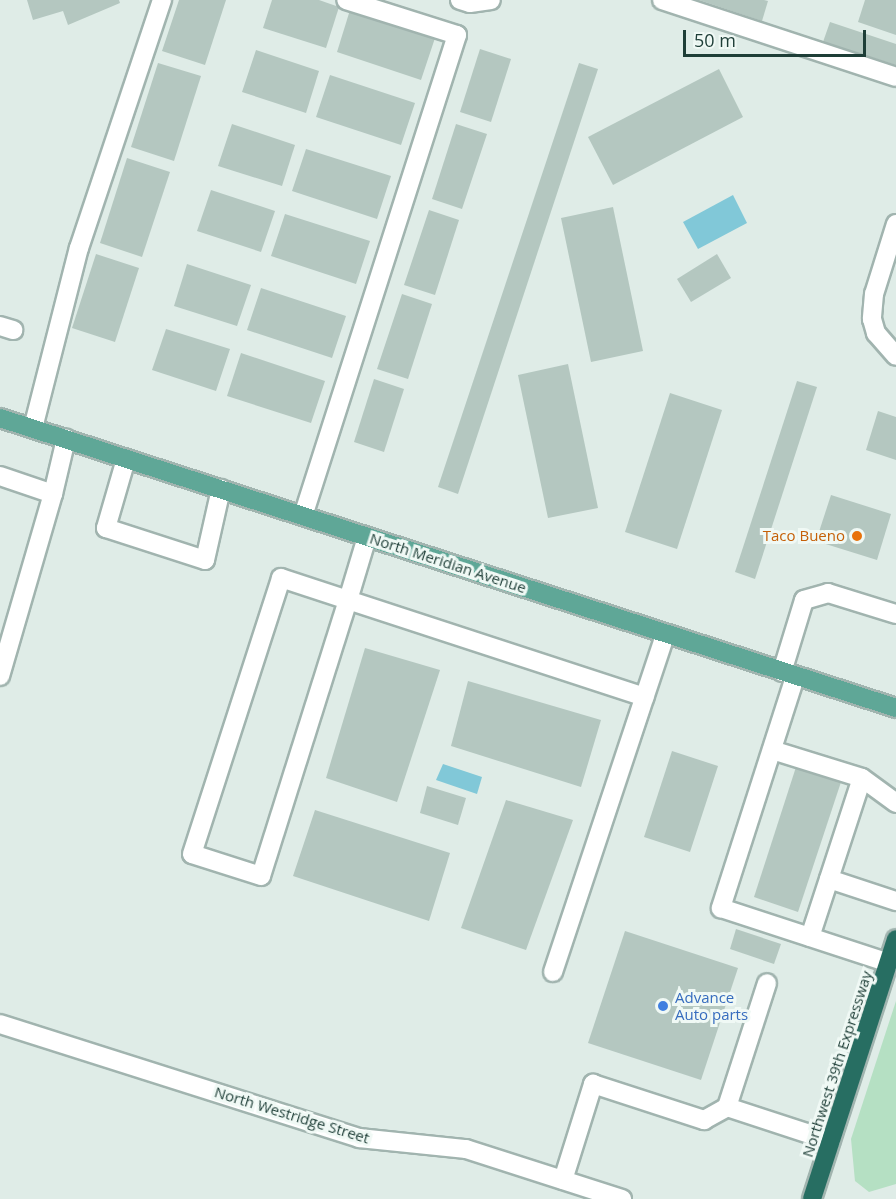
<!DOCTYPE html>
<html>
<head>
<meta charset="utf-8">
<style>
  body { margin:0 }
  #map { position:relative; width:896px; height:1199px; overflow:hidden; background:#dfece7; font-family:"Open Sans",sans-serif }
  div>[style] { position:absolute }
  .green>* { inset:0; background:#b5e0c3 }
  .water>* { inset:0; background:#81c8d8 }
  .building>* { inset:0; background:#b4c7c0 }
  .roads { filter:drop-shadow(2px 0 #a1b4af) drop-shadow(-2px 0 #a1b4af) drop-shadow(0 2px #a1b4af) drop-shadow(0 -2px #a1b4af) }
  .minor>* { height:18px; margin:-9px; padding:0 9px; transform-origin:9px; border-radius:9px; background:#fff }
  .major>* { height:18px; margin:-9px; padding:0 9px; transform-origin:9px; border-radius:9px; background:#5fa797 }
  .highway>* { height:18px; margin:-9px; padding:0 9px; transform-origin:9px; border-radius:9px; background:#276e62 }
  .dots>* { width:16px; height:16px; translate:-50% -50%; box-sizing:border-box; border:3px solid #f0f9f5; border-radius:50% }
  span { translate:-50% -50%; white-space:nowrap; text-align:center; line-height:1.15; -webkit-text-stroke:6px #f0f9f5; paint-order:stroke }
  .food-label { font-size:15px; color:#c56008 }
  .right { translate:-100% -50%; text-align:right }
  .street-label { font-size:15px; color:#1e3e37 }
  .shop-label { font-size:15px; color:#366cbe }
  .left { translate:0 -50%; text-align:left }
  .scale { position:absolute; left:683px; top:30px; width:183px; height:27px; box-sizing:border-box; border:3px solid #1e3e37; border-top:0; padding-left:8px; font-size:18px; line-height:21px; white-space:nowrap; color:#1e3e37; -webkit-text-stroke:4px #f0f9f5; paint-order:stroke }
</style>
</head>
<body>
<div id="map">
  <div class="green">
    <i style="clip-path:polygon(896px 1001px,896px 1184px,869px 1192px,855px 1181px,851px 1139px)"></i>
  </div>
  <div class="water">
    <i style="clip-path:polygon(733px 195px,747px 223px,698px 249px,683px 222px)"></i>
    <i style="clip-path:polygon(443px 764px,482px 777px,477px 794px,436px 780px)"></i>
  </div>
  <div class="building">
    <i style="clip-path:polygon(27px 0,119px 0,120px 3px,68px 25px,63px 11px,33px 20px)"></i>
    <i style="clip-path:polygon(179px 0,226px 0,205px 65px,162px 51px)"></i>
    <i style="clip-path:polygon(272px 0,319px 0,339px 7px,326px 48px,263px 28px)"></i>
    <i style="clip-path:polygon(699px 0,764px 0,768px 1px,762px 21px)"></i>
    <i style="clip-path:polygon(865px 0,896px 0,896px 35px,858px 22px)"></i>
    <i style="clip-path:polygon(350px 10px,435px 38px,421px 80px,337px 52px)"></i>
    <i style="clip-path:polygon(830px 22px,896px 44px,896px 65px,823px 42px)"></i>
    <i style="clip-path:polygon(480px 49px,511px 59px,491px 122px,460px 112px)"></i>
    <i style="clip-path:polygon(256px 50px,319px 71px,306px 113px,242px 92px)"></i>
    <i style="clip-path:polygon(158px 63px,201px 76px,174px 161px,131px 147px)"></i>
    <i style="clip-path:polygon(579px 63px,598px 69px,458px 494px,438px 487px)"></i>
    <i style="clip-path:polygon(719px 69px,743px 117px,613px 185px,588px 137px)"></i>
    <i style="clip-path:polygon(330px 75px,415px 103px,401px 145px,316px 117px)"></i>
    <i style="clip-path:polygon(232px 124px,295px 145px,282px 186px,218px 166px)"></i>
    <i style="clip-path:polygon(456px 124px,487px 134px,462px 209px,432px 199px)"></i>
    <i style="clip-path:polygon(306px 149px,391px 176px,377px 219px,292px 191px)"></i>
    <i style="clip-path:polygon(127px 158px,170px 172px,142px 257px,100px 243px)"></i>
    <i style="clip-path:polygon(211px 190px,275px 211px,261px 252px,197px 231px)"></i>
    <i style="clip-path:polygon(613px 207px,643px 351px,591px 362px,561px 218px)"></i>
    <i style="clip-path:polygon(429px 210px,459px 220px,435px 295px,404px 285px)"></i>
    <i style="clip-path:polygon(285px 214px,370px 241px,356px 284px,271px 256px)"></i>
    <i style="clip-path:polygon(96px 254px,139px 268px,115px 342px,72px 328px)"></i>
    <i style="clip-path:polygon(717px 254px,731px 278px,691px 302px,677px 279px)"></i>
    <i style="clip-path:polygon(187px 264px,251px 285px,237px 326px,174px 306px)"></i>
    <i style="clip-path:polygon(261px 288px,346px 316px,332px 358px,247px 330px)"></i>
    <i style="clip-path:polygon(402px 294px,432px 304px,408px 379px,377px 369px)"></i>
    <i style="clip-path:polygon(166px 329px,230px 349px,216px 391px,152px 370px)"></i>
    <i style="clip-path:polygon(241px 353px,325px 381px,311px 423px,227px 396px)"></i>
    <i style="clip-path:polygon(568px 364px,598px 508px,548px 518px,518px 375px)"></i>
    <i style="clip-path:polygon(374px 379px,404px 389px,384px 452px,354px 442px)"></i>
    <i style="clip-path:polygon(797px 381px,817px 387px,755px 579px,735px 572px)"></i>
    <i style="clip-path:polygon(670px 393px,722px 410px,677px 549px,625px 532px)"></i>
    <i style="clip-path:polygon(878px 411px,896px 417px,896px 460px,866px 450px)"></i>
    <i style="clip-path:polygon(831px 495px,891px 514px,877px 560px,816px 541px)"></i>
    <i style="clip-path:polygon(365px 648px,440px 670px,397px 802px,326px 778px)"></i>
    <i style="clip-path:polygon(468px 681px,601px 720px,581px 787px,451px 746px)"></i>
    <i style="clip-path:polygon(672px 751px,718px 766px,690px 852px,644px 837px)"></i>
    <i style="clip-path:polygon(796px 767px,841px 782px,798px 912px,754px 897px)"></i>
    <i style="clip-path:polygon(427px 786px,466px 798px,458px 825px,420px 813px)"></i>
    <i style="clip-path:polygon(506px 800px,573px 820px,526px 950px,461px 928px)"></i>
    <i style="clip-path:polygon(315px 810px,450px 853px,429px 921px,293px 876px)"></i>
    <i style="clip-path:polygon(736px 929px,781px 944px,774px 964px,730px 949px)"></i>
    <i style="clip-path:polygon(625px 931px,738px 968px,701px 1080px,588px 1043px)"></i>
  </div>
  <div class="roads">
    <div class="minor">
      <i style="left:460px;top:0;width:10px;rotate:17deg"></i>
      <i style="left:470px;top:3px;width:21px;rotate:-8deg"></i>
      <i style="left:662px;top:0;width:246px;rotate:18.2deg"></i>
      <i style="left:896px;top:224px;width:73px;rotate:107.4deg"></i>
      <i style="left:874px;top:294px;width:25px;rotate:95deg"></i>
      <i style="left:872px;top:319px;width:15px;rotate:74deg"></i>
      <i style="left:876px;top:333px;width:30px;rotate:49deg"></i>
      <i style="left:0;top:326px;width:14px;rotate:17deg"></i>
      <i style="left:33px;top:428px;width:186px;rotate:-75.7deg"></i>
      <i style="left:79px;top:248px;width:262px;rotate:-71.5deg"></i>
      <i style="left:126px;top:459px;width:72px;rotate:106.2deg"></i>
      <i style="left:106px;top:528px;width:104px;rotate:17.9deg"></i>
      <i style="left:205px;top:560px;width:73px;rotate:-77.3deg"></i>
      <i style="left:0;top:476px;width:56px;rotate:18.8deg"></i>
      <i style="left:53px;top:494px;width:57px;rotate:-76.7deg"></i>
      <i style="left:303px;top:516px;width:505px;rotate:-72.25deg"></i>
      <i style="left:457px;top:35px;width:116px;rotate:-162.5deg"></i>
      <i style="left:367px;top:537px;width:66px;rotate:106.8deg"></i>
      <i style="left:348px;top:600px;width:289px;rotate:107.5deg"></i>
      <i style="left:261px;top:876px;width:72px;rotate:-162.3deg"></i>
      <i style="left:192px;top:854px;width:290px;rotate:-72.1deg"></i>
      <i style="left:281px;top:578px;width:71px;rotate:18.2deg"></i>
      <i style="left:348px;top:600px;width:312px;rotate:18.1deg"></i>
      <i style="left:782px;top:672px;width:75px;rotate:-73deg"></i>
      <i style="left:804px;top:600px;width:25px;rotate:-16deg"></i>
      <i style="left:828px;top:593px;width:71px;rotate:17.2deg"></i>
      <i style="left:0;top:676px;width:190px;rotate:-73.8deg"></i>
      <i style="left:795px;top:677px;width:243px;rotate:107.8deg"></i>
      <i style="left:721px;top:908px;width:177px;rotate:18.1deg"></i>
      <i style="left:772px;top:750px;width:94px;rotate:17.3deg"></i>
      <i style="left:862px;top:778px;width:42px;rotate:36.3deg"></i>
      <i style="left:829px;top:879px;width:71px;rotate:18.2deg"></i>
      <i style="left:810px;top:937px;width:167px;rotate:-71.9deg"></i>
      <i style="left:553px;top:972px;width:355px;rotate:-71.6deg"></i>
      <i style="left:0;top:1024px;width:377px;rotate:17.6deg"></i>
      <i style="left:359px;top:1138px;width:108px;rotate:5.9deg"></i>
      <i style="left:466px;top:1149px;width:164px;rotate:17.8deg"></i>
      <i style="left:727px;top:1107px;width:109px;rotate:18.1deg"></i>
      <i style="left:563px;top:1180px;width:101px;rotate:-72.6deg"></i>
      <i style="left:593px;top:1084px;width:117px;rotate:18deg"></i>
      <i style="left:704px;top:1120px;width:26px;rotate:-29deg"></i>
      <i style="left:727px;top:1107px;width:130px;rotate:-72.1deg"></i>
    </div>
    <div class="major">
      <i style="left:0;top:418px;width:942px;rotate:17.93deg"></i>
    </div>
    <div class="highway">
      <i style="left:812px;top:1199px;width:273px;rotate:-72.1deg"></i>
    </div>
  </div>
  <div class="dots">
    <i style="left:857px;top:536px;background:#e8710a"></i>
    <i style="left:663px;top:1006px;background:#3f7fe0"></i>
  </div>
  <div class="food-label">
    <span class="right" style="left:845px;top:536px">Taco Bueno</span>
  </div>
  <div class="street-label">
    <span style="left:448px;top:563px;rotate:18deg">North Meridian Avenue</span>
    <span style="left:837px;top:1064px;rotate:-72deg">Northwest 39th Expressway</span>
    <span style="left:292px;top:1115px;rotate:17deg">North Westridge Street</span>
  </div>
  <div class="shop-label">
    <span class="left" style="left:675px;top:1006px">Advance<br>Auto parts</span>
  </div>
  <div class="scale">50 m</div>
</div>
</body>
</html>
